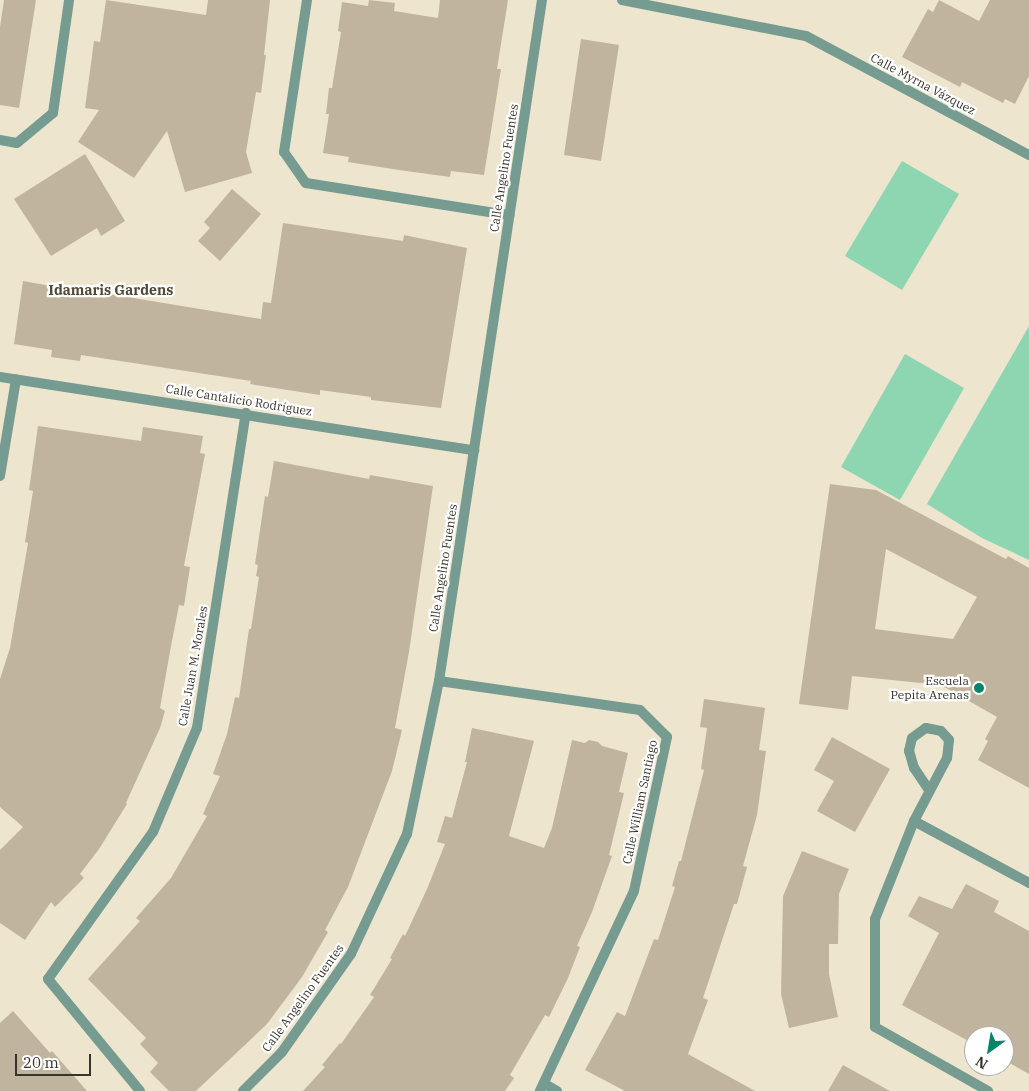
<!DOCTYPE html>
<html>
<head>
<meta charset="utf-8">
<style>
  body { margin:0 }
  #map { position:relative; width:1029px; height:1091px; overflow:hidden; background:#ede5ce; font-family:"IBM Plex Serif",serif }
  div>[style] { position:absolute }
  .green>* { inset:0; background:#8ed5b1 }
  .building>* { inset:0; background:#c1b49f }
  .minor>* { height:10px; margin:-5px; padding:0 5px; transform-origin:5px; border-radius:5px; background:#769b90 }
  .dots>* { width:14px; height:14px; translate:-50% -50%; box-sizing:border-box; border:2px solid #fff; border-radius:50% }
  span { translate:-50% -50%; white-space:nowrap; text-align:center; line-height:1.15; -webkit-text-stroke:4.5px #fff; paint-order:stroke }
  .street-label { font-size:12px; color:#37342a }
  .poi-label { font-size:12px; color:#37342a }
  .right { translate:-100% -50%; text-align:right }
  .neighbourhood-label { font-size:14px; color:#4f4935; font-weight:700 }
  .north { position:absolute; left:964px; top:1026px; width:50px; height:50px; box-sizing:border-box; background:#fff; border:1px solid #afaeaa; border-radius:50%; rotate:212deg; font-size:14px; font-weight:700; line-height:20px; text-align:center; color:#37342a }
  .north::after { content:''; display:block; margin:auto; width:18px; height:22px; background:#028568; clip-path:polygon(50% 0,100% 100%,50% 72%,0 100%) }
  .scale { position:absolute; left:15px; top:1054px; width:76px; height:22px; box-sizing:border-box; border:2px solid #37342a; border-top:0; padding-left:6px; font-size:15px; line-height:18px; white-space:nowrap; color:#37342a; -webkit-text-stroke:4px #fff; paint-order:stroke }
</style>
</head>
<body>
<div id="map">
  <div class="green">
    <i style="clip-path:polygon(902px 161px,959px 194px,902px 290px,845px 256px)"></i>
    <i style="clip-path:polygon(1029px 326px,1029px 560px,982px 538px,927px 504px)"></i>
    <i style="clip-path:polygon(905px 354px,964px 388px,900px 500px,841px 467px)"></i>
  </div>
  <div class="building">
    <i style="clip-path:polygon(4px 0,36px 0,19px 108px,0 105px,0 27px)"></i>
    <i style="clip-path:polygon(106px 0,206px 15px,208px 0,270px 0,264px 55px,266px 55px,261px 93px,256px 92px,246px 152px,252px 173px,185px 192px,167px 131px,134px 178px,78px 142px,99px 110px,85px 108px,94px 41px,100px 42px)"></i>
    <i style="clip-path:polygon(369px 0,395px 3px,394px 11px,438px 18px,440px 0,508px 0,497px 69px,501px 69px,484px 175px,451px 171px,450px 177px,399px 170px,348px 162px,349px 157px,323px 153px,329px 114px,326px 114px,329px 88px,332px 88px,341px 32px,338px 31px,342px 2px,368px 6px)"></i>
    <i style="clip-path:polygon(939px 0,979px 21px,990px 0,1029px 0,1029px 76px,1015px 104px,1005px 99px,1003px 103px,962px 82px,960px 87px,902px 57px,928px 9px,933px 12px)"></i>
    <i style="clip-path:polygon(581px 39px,619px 45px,601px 161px,564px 155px)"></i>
    <i style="clip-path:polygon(85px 154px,125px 221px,101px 236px,97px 228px,51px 256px,14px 199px)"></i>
    <i style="clip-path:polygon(232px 189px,261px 214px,220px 261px,198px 241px,210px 228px,204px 222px)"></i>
    <i style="clip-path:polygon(283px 223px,403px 241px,404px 235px,467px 248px,441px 408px,371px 400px,371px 397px,320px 390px,320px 395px,250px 384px,251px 381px,81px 355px,80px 361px,51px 357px,52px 350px,14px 344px,23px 281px,51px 286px,51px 288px,97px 295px,97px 292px,261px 319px,263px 302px,271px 303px)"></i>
    <i style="clip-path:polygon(38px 426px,141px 441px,143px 427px,203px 436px,200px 453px,205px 454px,184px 566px,190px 567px,184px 606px,179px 605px,171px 646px,160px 708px,165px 711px,160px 728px,126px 803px,127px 804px,99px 849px,80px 874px,84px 878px,55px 907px,51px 902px,25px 940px,0 923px,0 850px,23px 827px,0 807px,0 679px,10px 648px,28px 543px,25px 542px,33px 491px,29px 490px)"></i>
    <i style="clip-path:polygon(274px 461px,369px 479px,370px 475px,433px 486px,409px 652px,395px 728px,402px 730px,392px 771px,348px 887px,325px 930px,328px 932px,302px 977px,267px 1024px,196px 1091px,169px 1091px,150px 1072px,158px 1063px,140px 1044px,146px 1038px,88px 979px,140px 921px,136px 918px,171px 878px,207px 816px,203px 814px,220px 776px,213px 774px,227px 734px,235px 697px,239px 698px,249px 629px,251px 629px,259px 577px,256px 576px,258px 565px,255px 564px,265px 496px,268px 497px)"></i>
    <i style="clip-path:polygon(evenodd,830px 484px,876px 490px,1006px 559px,1008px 556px,1029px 568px,1029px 788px,978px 760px,988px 741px,985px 739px,997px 717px,941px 685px,852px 676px,848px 710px,799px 704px,830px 484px,886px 549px,977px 597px,953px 639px,875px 629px,886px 549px)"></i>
    <i style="clip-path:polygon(704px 699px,765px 708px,759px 750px,766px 751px,757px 815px,743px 866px,747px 867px,737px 904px,734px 904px,703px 998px,708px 1000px,688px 1054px,755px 1091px,625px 1091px,585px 1070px,617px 1012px,625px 1016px,654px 939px,658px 940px,675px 887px,672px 886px,679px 861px,681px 861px,704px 770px,701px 769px,707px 728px,700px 727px)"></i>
    <i style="clip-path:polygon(472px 728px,534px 741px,509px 836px,544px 848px,552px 828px,572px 740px,585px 743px,589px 740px,598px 742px,602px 746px,628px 753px,619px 792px,624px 793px,609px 855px,612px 856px,592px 912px,577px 946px,580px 947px,568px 978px,549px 1017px,545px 1015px,510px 1075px,514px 1078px,505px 1091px,303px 1091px,325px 1067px,322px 1065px,340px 1043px,341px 1044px,374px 997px,370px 995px,392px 959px,390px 958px,403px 934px,405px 936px,427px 889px,445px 844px,437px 842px,445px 816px,452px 818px,467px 762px,465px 762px)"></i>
    <i style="clip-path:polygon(832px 737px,890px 769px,855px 832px,817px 811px,834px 781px,814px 770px)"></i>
    <i style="clip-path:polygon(802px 851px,849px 869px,839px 894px,838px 944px,829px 944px,829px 974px,838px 1017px,789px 1028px,781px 994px,783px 896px)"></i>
    <i style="clip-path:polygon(966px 884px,999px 901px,994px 912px,1029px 931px,1029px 1074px,1004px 1060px,1004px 1036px,974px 1036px,974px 1044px,902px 1005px,939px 933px,908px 916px,919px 896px,952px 909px)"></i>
    <i style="clip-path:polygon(13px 1011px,50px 1053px,52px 1051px,87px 1091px,0 1091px,0 1023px)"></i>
    <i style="clip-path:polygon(843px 1065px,890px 1091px,828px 1091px)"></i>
  </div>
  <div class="minor">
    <i style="left:307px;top:0;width:154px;rotate:98.6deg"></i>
    <i style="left:284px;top:152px;width:38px;rotate:55deg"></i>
    <i style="left:306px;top:183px;width:206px;rotate:9deg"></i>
    <i style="left:622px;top:0;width:187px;rotate:11.1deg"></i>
    <i style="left:806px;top:36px;width:253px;rotate:28.1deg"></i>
    <i style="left:0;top:140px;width:17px;rotate:10deg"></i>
    <i style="left:17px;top:143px;width:47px;rotate:-39.8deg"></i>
    <i style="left:53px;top:113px;width:114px;rotate:-81.9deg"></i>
    <i style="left:0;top:377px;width:480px;rotate:8.8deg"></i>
    <i style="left:0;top:476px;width:98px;rotate:-80.6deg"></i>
    <i style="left:439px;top:681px;width:203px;rotate:8.2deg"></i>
    <i style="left:640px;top:710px;width:38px;rotate:45deg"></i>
    <i style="left:667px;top:737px;width:157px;rotate:102.1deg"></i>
    <i style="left:634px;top:891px;width:221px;rotate:115.2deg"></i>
    <i style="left:929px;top:790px;width:27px;rotate:-124deg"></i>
    <i style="left:914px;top:768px;width:18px;rotate:-106deg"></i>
    <i style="left:909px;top:751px;width:13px;rotate:-77deg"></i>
    <i style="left:912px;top:738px;width:17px;rotate:-36deg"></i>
    <i style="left:926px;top:728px;width:15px;rotate:11deg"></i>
    <i style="left:941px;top:731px;width:12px;rotate:48deg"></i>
    <i style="left:949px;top:740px;width:18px;rotate:96deg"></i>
    <i style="left:947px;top:758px;width:71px;rotate:117.6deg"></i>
    <i style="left:914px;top:821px;width:105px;rotate:111.7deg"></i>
    <i style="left:875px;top:919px;width:108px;rotate:90deg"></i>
    <i style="left:875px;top:1027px;width:130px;rotate:29.5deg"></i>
    <i style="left:914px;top:821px;width:131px;rotate:28.3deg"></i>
    <i style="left:545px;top:1084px;width:14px;rotate:30deg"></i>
    <i style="left:140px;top:1091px;width:145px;rotate:-129.4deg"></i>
    <i style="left:48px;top:979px;width:181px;rotate:-54.5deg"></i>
    <i style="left:153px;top:832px;width:113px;rotate:-67.1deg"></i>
    <i style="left:197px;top:728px;width:319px;rotate:-81.2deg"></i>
    <i style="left:243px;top:1091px;width:55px;rotate:-45deg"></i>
    <i style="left:282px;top:1052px;width:120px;rotate:-54.9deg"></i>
    <i style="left:351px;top:954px;width:132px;rotate:-65deg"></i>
    <i style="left:407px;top:834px;width:156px;rotate:-78.2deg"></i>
    <i style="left:439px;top:681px;width:689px;rotate:-81.4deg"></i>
  </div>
  <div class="dots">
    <i style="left:979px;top:688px;background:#028568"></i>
  </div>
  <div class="street-label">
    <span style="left:923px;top:84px;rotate:28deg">Calle Myrna Vázquez</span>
    <span style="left:504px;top:168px;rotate:-81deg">Calle Angelino Fuentes</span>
    <span style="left:239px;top:400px;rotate:9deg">Calle Cantalicio Rodríguez</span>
    <span style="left:443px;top:568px;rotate:-81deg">Calle Angelino Fuentes</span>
    <span style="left:193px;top:666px;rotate:-80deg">Calle Juan M. Morales</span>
    <span style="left:640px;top:802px;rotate:-78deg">Calle William Santiago</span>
    <span style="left:303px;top:998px;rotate:-54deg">Calle Angelino Fuentes</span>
  </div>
  <div class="poi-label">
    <span class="right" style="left:969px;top:688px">Escuela<br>Pepita Arenas</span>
  </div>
  <div class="neighbourhood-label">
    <span style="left:111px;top:290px">Idamaris Gardens</span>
  </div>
  <div class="north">N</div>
  <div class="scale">20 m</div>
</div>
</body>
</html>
